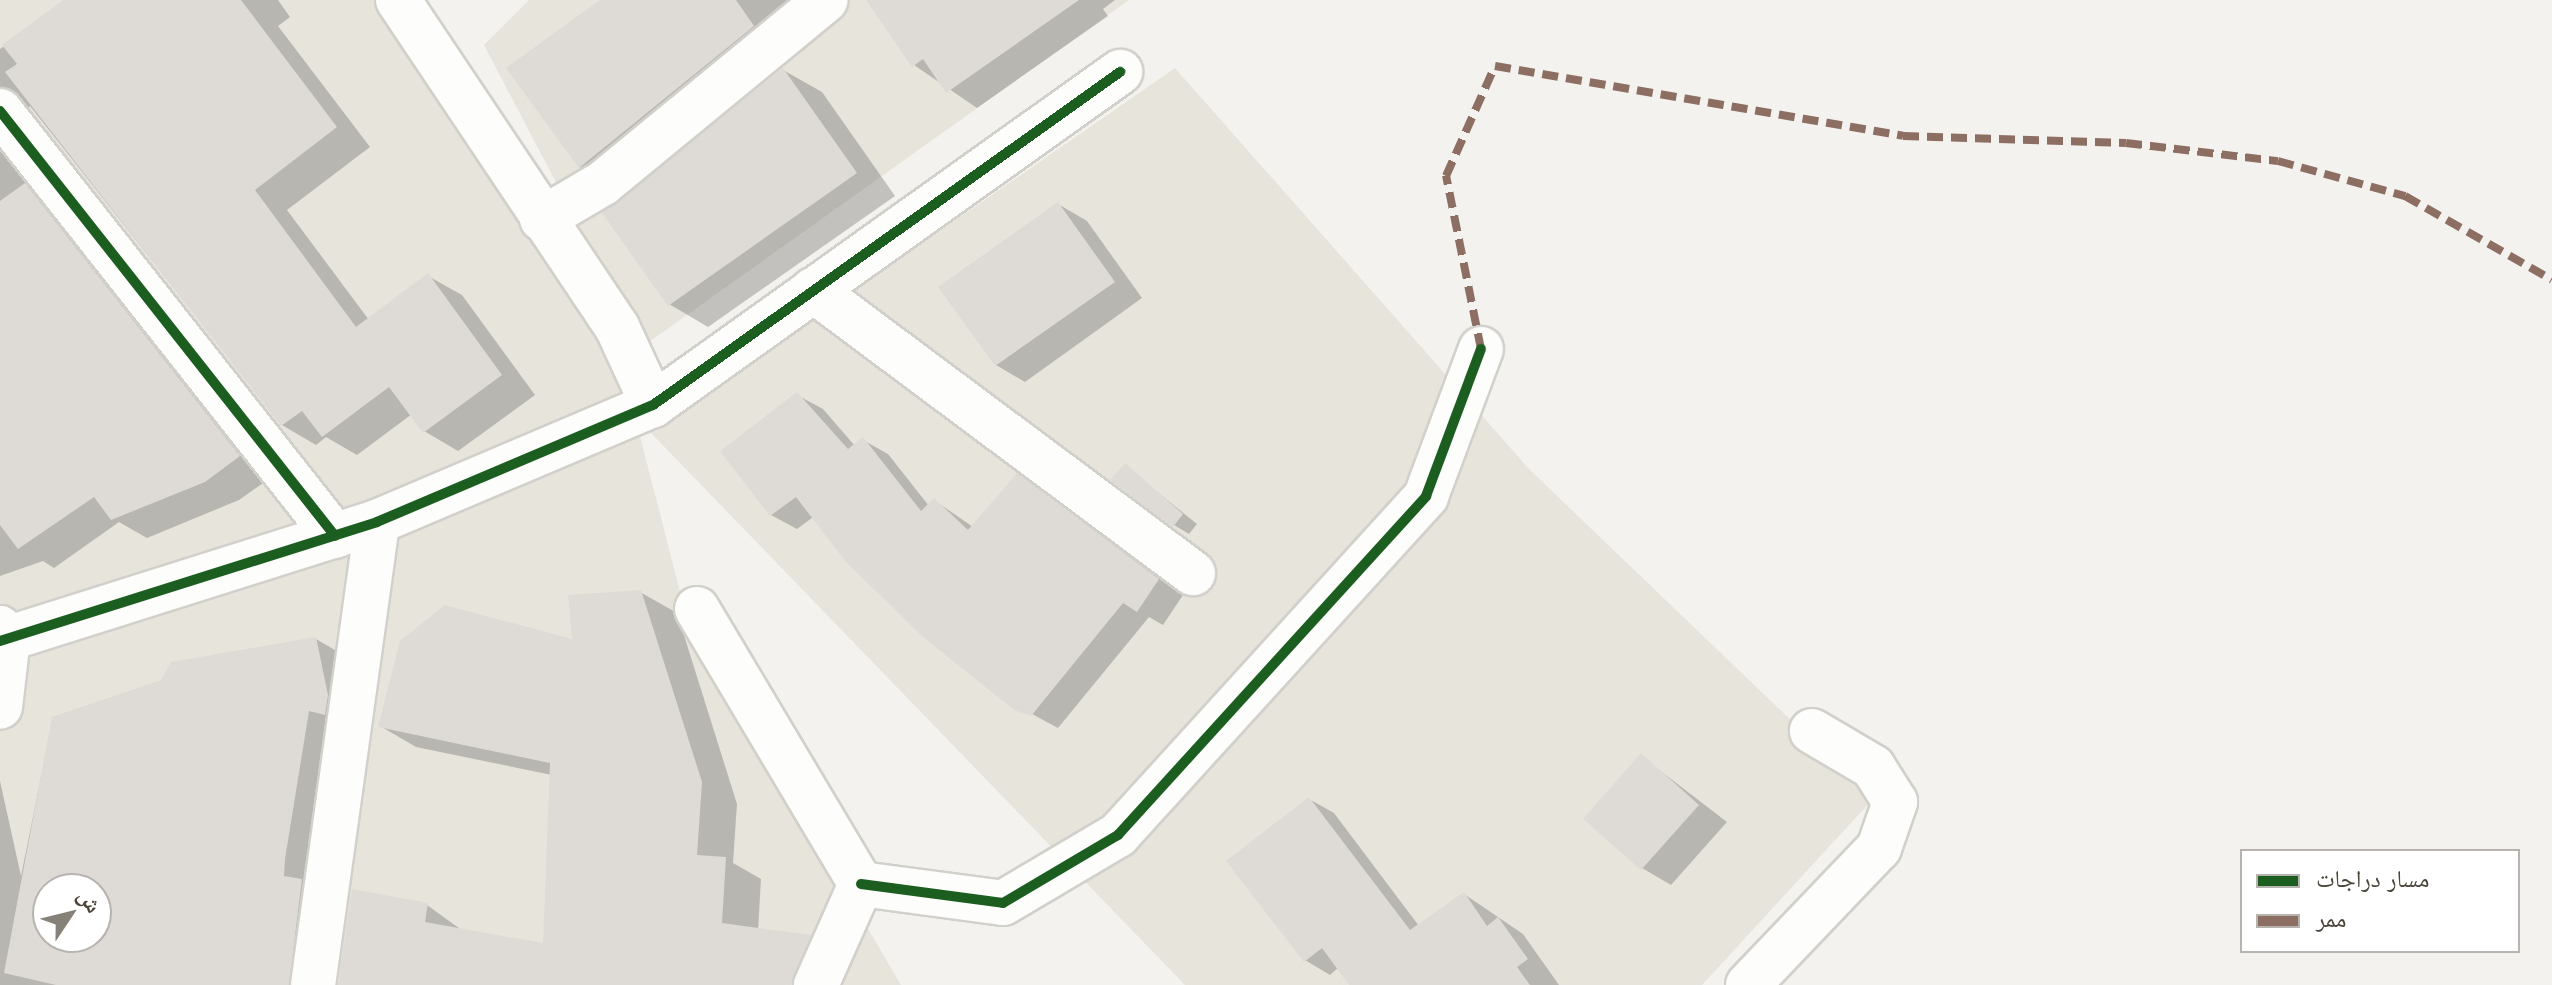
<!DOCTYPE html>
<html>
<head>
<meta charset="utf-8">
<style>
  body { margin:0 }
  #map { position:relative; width:2552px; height:985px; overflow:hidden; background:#f4f2ee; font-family:"PT Sans","Noto Naskh Arabic",sans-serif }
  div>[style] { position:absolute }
  .residential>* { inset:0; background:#e7e4dc }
  .shadow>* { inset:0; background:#0003 }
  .building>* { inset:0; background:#dedbd6 }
  .roads { filter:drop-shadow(2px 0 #d2d0cb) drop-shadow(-2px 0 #d2d0cb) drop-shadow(0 2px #d2d0cb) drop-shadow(0 -2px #d2d0cb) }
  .street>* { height:44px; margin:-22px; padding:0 22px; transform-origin:22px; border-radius:22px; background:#fdfdfc }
  .quiet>* { height:8px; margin-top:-4px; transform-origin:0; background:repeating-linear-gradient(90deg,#8d6e63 0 16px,transparent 0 24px) }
  .cycleway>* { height:10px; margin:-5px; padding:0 5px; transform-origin:5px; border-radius:5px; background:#1b5e20 }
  span { translate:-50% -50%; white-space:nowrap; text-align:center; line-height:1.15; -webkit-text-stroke:6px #fff; paint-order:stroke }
  .legend { position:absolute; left:2240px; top:849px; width:280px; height:104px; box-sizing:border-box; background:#fff; border:2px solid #b7b4b0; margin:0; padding:10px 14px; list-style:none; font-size:24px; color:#4b4439 }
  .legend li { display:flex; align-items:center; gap:16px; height:40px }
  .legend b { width:40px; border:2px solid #b7b4b0 }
  .north { position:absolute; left:32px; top:873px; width:80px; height:80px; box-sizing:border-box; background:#fff; border:2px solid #b7b4b0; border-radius:50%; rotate:55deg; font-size:22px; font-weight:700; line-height:32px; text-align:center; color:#4b4439 }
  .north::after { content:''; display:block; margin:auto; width:28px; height:36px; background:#868178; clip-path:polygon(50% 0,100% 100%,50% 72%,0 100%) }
</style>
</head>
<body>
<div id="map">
  <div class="residential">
    <i style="clip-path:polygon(evenodd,0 0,416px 0,622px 366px,687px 619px,901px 985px,0 985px,0 0,48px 889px,96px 889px,96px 937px,48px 937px,48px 889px)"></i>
    <i style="clip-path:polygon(529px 0,1129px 0,642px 347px,484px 45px)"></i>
    <i style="clip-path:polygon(1175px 68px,1529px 469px,1873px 799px,1702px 985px,1185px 985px,650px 432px)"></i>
  </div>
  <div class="shadow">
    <i style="clip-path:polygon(67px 0,278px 0,290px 17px,278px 26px,370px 147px,287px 210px,369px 320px,428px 276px,462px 295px,535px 395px,458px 451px,424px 431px,412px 414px,357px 455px,326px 437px,316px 445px,282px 425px,30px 106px,11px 121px,273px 476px,239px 500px,147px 538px,119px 522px,54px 568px,43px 561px,0 576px,0 49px)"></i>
    <i style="clip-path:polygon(603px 0,813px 0,609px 183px,580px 167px)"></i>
    <i style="clip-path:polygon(890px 0,1115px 0,1103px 9px,1108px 16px,977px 108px,914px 65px)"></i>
    <i style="clip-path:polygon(783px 70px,822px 92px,895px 196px,708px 327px,669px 304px)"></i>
    <i style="clip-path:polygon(1058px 204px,1087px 221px,1142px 298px,1025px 382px,996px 365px)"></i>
    <i style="clip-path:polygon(797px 395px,823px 409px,855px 446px,863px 440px,888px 454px,929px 506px,934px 500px,973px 527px,1018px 476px,1183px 595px,1163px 625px,1149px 617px,1058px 728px,1032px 714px,816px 515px,797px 529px,771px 515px)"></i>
    <i style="clip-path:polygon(1125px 466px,1197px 524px,1189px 534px,1174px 525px)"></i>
    <i style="clip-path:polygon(640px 592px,677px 613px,737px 804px,733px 863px,761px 879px,755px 983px,340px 985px,427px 905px,463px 931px,545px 945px,552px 775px,416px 747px,380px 726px,575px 642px)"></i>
    <i style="clip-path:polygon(evenodd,316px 639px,352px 660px,326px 985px,0 985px,0 781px,21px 876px,53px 718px,316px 639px,48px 889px,96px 889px,96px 937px,48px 937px,48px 889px)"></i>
    <i style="clip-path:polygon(1641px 756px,1727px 822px,1671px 885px,1642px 868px)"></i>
    <i style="clip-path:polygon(1309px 799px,1334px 813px,1419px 926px,1464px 894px,1523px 934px,1559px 985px,1352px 985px,1339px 967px,1330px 975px,1305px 960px)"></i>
  </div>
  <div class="building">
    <i style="clip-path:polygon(63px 0,241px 0,337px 127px,255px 190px,356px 327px,428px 273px,502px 375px,423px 433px,389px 387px,322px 437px,302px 411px,281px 426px,5px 72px,17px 64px,2px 45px)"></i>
    <i style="clip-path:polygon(600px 0,736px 0,754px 26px,579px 168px,506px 68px)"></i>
    <i style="clip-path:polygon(866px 0,1079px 0,946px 93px,923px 59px,912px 67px)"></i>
    <i style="clip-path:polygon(783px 68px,857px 173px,668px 306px,602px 213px)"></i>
    <i style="clip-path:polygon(25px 183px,240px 456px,205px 482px,111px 520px,94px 497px,18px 549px,0 525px,0 201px)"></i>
    <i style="clip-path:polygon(1058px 202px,1115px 282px,995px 366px,938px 287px)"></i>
    <i style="clip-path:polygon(797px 392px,848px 449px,863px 437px,921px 511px,934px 498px,968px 530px,1017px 473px,1159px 579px,1137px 612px,1123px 603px,1031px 716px,1014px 710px,923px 637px,846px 562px,796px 497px,770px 516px,720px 451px)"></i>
    <i style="clip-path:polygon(1125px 463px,1183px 514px,1173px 527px,1110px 480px)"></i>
    <i style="clip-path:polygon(641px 590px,702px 782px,697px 855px,726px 857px,722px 923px,811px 935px,791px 985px,338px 985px,352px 889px,428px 903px,425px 922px,543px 943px,550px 763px,378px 727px,400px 641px,445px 605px,572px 639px,568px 595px)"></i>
    <i style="clip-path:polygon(evenodd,316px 637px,328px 695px,325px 715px,309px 711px,285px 859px,284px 876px,302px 879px,289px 985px,56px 985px,4px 973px,52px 717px,161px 680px,171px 662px,316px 637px,48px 889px,96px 889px,96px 937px,48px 937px,48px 889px)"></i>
    <i style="clip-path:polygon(1641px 753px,1699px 805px,1641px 870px,1583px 819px)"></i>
    <i style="clip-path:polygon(1309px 797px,1410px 930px,1464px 892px,1487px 926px,1498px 917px,1528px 959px,1517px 967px,1530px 985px,1349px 985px,1322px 948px,1304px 962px,1226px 861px)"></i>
  </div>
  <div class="roads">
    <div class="street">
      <i style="left:398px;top:0;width:394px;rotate:56.2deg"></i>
      <i style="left:617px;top:327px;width:86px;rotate:65.2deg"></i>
      <i style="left:0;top:111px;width:541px;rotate:51.75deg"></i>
      <i style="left:542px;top:219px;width:71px;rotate:-30.5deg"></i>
      <i style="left:603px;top:183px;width:288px;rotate:-39.4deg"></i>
      <i style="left:813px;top:290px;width:474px;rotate:36.7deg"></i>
      <i style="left:697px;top:609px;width:320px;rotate:59.2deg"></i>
      <i style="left:861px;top:884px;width:111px;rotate:114deg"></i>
      <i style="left:0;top:628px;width:13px;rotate:51deg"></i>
      <i style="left:8px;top:638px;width:69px;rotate:96.6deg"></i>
      <i style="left:0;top:641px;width:395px;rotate:-17.5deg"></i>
      <i style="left:377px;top:522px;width:300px;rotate:-23deg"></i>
      <i style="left:653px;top:405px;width:574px;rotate:-35.49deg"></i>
      <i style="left:861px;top:884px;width:143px;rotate:7.6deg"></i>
      <i style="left:1003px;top:903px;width:134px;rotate:-30.6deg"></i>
      <i style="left:1118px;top:835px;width:458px;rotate:-47.7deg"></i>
      <i style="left:1426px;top:496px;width:157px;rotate:-69.5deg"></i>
      <i style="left:313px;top:985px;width:467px;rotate:-82.1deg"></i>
      <i style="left:1748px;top:985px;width:190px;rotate:-46.3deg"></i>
      <i style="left:1879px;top:848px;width:49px;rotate:-70.8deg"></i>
      <i style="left:1895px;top:802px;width:41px;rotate:-122.2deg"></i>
      <i style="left:1873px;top:767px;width:71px;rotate:-149.5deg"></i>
    </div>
  </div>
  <div class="quiet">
    <i style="left:1481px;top:349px;width:177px;rotate:-101.4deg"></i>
    <i style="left:1446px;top:176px;width:120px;rotate:-66deg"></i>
    <i style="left:1495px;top:66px;width:414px;rotate:9.7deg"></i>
    <i style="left:1903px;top:136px;width:223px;rotate:1.8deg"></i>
    <i style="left:2126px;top:143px;width:153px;rotate:6.8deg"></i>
    <i style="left:2278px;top:161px;width:132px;rotate:15.4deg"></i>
    <i style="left:2405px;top:196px;width:169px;rotate:29.7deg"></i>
  </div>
  <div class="cycleway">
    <i style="left:0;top:111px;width:541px;rotate:51.75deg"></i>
    <i style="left:0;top:641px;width:395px;rotate:-17.5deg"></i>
    <i style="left:377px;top:522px;width:300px;rotate:-23deg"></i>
    <i style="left:653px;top:405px;width:574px;rotate:-35.49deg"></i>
    <i style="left:861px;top:884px;width:143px;rotate:7.6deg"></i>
    <i style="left:1003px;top:903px;width:134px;rotate:-30.6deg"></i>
    <i style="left:1118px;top:835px;width:458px;rotate:-47.7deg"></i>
    <i style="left:1426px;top:496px;width:157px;rotate:-69.5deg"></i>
  </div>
  <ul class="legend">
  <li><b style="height:10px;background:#1b5e20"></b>مسار دراجات</li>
  <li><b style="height:10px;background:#8d6e63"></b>ممر</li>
  </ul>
  <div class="north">ش</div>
</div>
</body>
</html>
